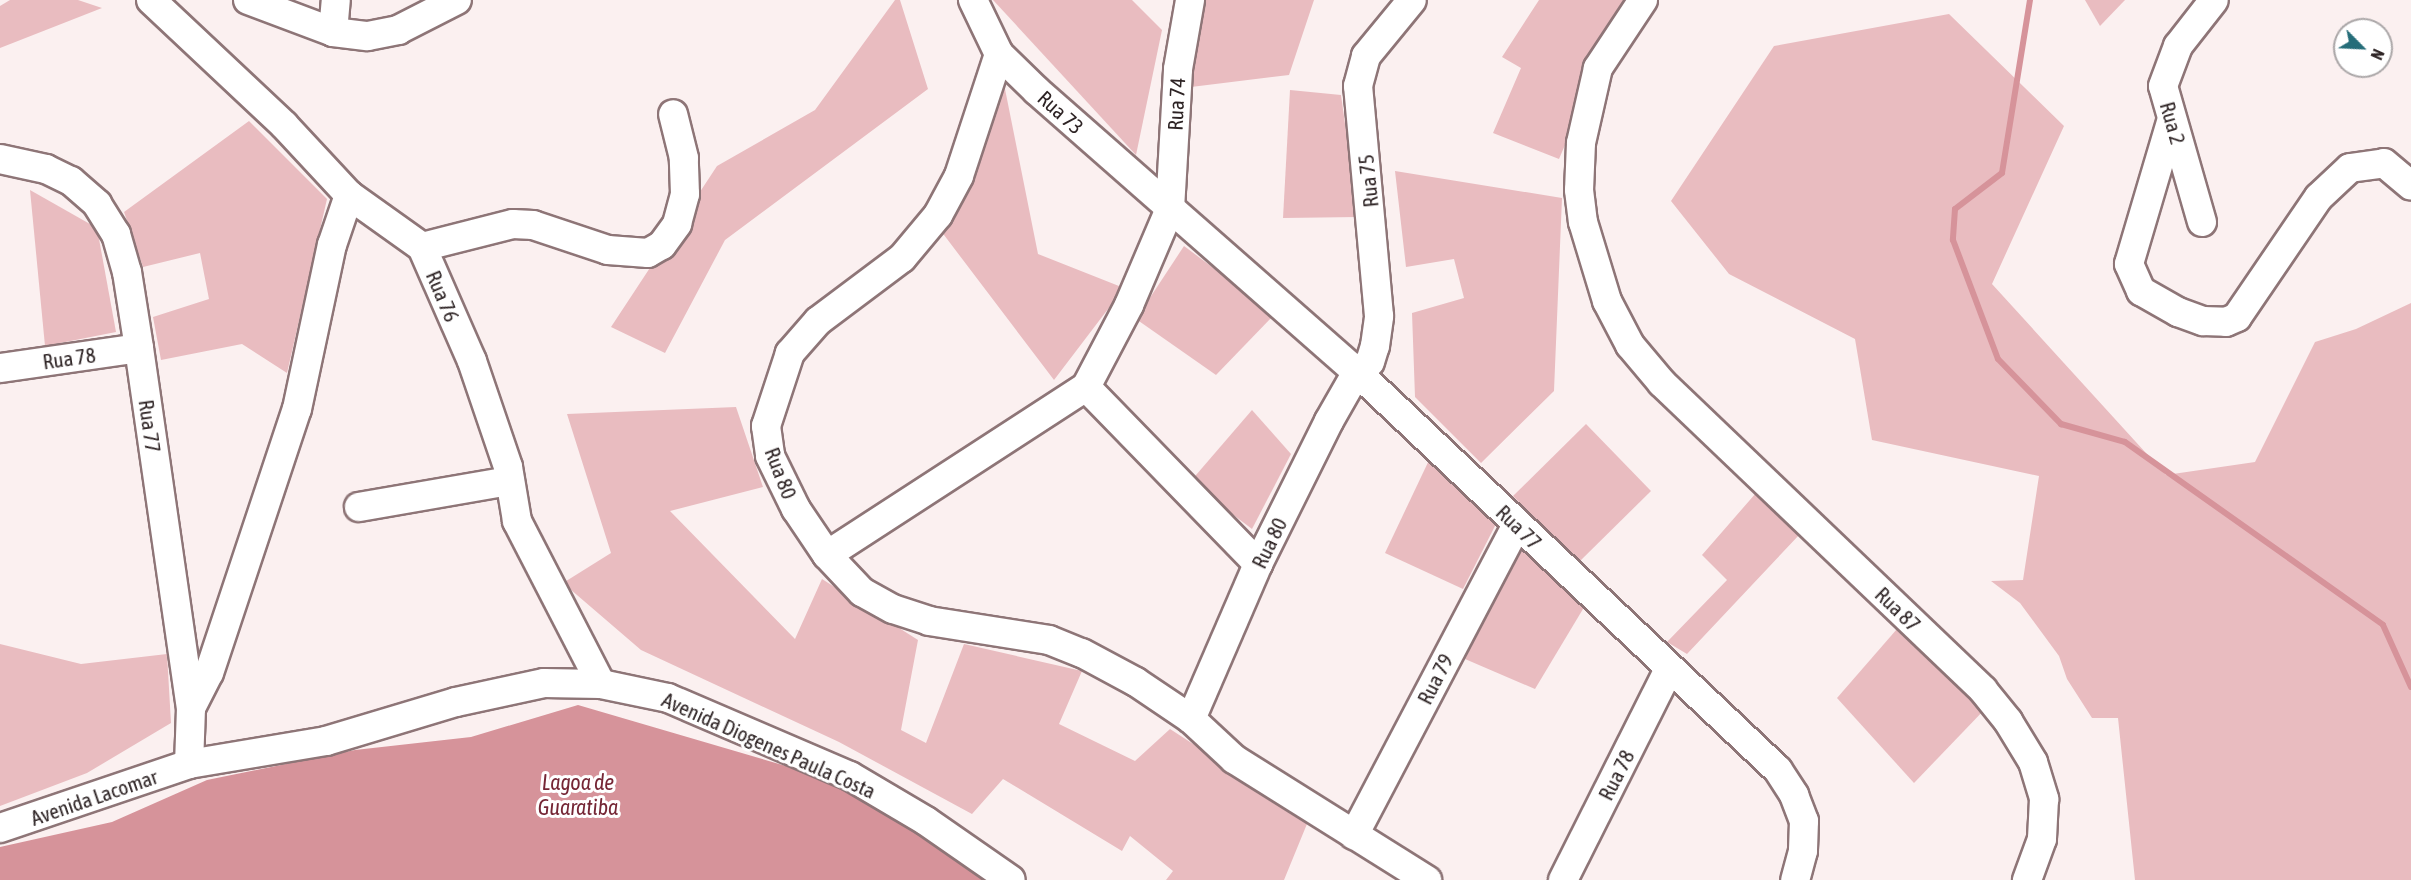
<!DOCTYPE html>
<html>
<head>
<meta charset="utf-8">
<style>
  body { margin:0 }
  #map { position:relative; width:2411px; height:880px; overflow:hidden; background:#fbf0f0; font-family:"Asap Condensed",sans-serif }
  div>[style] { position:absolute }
  .green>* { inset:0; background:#e9bcc0 }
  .water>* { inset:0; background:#d6939a }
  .stream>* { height:6px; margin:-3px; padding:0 3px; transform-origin:3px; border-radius:3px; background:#d6939a }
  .roads { filter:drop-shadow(2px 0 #8e7577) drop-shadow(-2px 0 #8e7577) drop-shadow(0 2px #8e7577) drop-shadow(0 -2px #8e7577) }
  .minor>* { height:28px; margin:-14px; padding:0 14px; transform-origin:14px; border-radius:14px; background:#fff }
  span { translate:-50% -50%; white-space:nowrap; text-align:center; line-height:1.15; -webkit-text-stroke:6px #fff; paint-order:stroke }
  .street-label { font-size:21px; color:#2e2425 }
  .water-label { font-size:22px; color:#752635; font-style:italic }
  .north { position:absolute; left:2333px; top:18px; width:60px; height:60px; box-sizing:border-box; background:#fff; border:2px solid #aba7a8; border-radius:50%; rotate:114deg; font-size:16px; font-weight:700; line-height:24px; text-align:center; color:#2e2425 }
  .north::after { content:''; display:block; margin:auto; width:21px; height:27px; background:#256d79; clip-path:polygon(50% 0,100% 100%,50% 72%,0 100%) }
</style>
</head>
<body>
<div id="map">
  <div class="green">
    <i style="clip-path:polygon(10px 0,78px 0,102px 8px,0 48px,0 6px)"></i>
    <i style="clip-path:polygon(895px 0,900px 0,928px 89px,725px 240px,665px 353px,611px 327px,717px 166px,815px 110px)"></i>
    <i style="clip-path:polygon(993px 0,1132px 0,1162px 30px,1136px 155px)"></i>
    <i style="clip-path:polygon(1198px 0,1314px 0,1289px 75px,1191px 87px)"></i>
    <i style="clip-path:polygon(1539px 0,1627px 0,1559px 159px,1493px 133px,1521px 68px,1502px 57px)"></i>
    <i style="clip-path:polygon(2085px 0,2125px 0,2100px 26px)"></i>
    <i style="clip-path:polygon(1949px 14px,2064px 126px,1992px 284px,2166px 475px,2255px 462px,2315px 342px,2356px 329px,2411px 303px,2411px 880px,2135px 880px,2118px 718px,2092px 718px,2067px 679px,2059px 656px,2020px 603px,1991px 581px,2023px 580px,2039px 476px,1872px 440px,1855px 339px,1729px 274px,1671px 201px,1774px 46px)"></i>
    <i style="clip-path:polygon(1004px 84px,1038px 254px,1124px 288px,1054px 380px,941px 231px)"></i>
    <i style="clip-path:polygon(1290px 90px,1341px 95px,1358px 217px,1283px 218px)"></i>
    <i style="clip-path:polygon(249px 121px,327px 199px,287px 373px,242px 344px,161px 360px,153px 317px,209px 299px,200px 253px,143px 267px,124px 212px)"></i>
    <i style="clip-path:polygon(1395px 171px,1562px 198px,1554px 391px,1481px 463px,1415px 397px,1412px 313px,1464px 298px,1454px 259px,1406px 267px)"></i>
    <i style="clip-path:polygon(30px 190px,97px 228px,116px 332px,45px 346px)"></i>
    <i style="clip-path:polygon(1184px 246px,1275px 314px,1216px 375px,1136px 319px)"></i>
    <i style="clip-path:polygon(736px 407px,763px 487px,670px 511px,795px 639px,822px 579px,918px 640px,901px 730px,926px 743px,964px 644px,1082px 671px,1059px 724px,1135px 761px,1170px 729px,1309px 819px,1284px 880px,1166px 880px,1173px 871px,1130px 836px,1122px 851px,1003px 779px,972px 814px,839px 742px,641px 650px,563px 583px,611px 553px,567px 414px)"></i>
    <i style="clip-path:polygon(1252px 410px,1291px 454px,1252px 529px,1190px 482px)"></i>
    <i style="clip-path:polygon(1586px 424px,1651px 491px,1578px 563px,1513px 496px)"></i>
    <i style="clip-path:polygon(1431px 456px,1497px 522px,1463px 589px,1385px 553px)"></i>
    <i style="clip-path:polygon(1756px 493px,1800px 534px,1687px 654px,1667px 642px,1727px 580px,1702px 555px)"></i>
    <i style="clip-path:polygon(1520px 537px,1586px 604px,1535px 689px,1465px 659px)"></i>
    <i style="clip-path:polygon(1897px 629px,1986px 708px,1914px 783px,1837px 698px)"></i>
    <i style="clip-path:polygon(0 644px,81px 664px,167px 654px,171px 723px,87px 773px,0 806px)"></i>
  </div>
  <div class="water">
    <i style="clip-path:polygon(578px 705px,837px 781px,1003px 880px,0 880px,0 847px,112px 822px,207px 780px,355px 750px,471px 737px)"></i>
  </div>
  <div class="stream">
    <i style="left:2030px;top:0;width:175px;rotate:99.2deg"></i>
    <i style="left:2002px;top:173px;width:59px;rotate:142.5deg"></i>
    <i style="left:1955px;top:209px;width:31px;rotate:94deg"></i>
    <i style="left:1953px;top:240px;width:127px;rotate:69.3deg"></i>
    <i style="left:1998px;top:359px;width:91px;rotate:45.9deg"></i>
    <i style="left:2061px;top:424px;width:66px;rotate:15.7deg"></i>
    <i style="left:2125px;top:442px;width:316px;rotate:35.3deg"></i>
    <i style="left:2383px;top:625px;width:68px;rotate:65.7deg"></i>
  </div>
  <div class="roads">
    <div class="minor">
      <i style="left:151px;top:0;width:183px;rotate:43.2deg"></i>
      <i style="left:284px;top:125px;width:96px;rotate:47.1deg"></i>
      <i style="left:349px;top:195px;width:90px;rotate:35.5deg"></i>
      <i style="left:422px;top:247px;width:124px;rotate:66.3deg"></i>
      <i style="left:472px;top:361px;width:112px;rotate:71.2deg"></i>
      <i style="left:508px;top:467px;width:55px;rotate:80.5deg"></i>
      <i style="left:517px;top:521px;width:183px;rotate:62.7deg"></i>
      <i style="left:248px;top:0;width:91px;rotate:20.6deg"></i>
      <i style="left:333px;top:32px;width:35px;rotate:7deg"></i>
      <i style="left:368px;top:36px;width:31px;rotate:-11deg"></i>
      <i style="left:398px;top:30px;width:66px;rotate:-27deg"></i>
      <i style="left:973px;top:0;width:60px;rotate:64.3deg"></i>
      <i style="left:999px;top:54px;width:53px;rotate:44.2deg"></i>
      <i style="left:1037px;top:91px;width:426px;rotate:41.3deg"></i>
      <i style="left:1357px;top:372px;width:579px;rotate:43.39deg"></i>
      <i style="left:1778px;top:770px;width:30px;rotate:57deg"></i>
      <i style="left:1794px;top:795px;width:28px;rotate:69deg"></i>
      <i style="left:1804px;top:821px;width:30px;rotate:92deg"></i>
      <i style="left:1803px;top:851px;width:30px;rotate:105deg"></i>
      <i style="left:1643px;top:0;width:82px;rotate:123.5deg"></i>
      <i style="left:1598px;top:68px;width:77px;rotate:102.8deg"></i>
      <i style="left:1581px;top:143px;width:47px;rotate:92.4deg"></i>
      <i style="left:1579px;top:190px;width:32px;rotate:83deg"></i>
      <i style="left:1583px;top:222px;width:83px;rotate:73.1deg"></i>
      <i style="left:1607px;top:301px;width:50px;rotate:62.4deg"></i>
      <i style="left:1630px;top:345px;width:50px;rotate:49.9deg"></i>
      <i style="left:1662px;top:383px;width:444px;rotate:43.7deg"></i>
      <i style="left:1983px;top:690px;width:40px;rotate:51deg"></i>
      <i style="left:2008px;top:721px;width:48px;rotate:58.6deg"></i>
      <i style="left:2033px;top:762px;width:39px;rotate:73deg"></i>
      <i style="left:2044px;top:799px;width:40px;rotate:92.9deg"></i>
      <i style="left:2042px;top:839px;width:44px;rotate:110.1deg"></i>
      <i style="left:333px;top:32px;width:32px;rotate:-85deg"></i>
      <i style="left:999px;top:54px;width:128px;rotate:108.2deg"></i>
      <i style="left:959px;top:176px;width:44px;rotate:118.3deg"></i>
      <i style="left:938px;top:215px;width:56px;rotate:129.9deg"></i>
      <i style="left:902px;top:258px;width:105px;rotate:143.1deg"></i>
      <i style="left:818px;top:321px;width:43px;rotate:131.2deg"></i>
      <i style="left:790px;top:353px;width:77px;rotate:108.2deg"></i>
      <i style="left:766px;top:426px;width:30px;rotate:82deg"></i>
      <i style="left:770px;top:456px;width:59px;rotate:63.9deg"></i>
      <i style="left:796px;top:509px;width:55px;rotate:56deg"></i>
      <i style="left:827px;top:555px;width:51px;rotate:46.6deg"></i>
      <i style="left:862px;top:592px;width:35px;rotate:29deg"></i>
      <i style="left:893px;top:609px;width:38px;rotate:18deg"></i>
      <i style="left:929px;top:621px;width:121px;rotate:9deg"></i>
      <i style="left:1049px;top:640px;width:35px;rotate:22deg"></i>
      <i style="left:1082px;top:653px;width:61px;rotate:28.2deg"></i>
      <i style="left:1136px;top:682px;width:66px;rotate:33.9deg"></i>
      <i style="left:1191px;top:719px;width:59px;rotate:42.9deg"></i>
      <i style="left:1234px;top:759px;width:228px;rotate:32.1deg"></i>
      <i style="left:2171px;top:122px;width:148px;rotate:106.5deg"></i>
      <i style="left:2129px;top:264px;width:30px;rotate:66deg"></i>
      <i style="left:2141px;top:291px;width:43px;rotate:29.6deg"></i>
      <i style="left:2178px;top:312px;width:27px;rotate:20deg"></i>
      <i style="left:2203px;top:321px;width:23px;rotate:2deg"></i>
      <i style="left:2226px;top:322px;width:12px;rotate:-24deg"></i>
      <i style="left:2237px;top:317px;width:145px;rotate:-55.7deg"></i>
      <i style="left:2319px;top:197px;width:42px;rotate:-43.1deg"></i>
      <i style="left:2350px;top:168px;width:34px;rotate:-8deg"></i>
      <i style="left:2384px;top:163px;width:35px;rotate:40deg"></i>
      <i style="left:0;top:159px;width:47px;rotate:12.3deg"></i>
      <i style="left:46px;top:169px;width:28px;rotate:26deg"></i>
      <i style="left:71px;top:181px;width:35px;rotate:41deg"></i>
      <i style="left:97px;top:204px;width:36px;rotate:58deg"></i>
      <i style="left:116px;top:234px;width:40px;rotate:74deg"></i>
      <i style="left:127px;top:272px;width:77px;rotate:81deg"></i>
      <i style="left:139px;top:348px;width:364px;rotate:81.8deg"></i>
      <i style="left:191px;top:708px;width:56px;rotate:92deg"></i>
      <i style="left:2202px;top:222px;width:141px;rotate:-106deg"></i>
      <i style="left:2163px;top:86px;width:43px;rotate:-69.4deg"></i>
      <i style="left:2178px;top:46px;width:58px;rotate:-52deg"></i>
      <i style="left:422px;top:247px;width:94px;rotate:-14.2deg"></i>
      <i style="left:513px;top:224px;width:20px;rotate:3deg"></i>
      <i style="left:533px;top:225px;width:79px;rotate:18.4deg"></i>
      <i style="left:608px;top:250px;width:40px;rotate:4.3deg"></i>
      <i style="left:648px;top:253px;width:16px;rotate:-30deg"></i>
      <i style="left:662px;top:245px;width:26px;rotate:-54deg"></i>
      <i style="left:677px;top:224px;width:31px;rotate:-75deg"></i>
      <i style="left:685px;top:194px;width:36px;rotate:-92deg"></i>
      <i style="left:684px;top:158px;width:45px;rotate:-104deg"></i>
      <i style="left:0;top:368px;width:140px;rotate:-8.2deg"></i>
      <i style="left:1086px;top:387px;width:247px;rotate:45.8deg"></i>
      <i style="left:359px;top:507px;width:153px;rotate:-9.8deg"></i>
      <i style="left:827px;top:555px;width:309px;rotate:-33deg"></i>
      <i style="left:1086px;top:387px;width:93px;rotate:-62.3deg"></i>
      <i style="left:1129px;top:305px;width:104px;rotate:-66.9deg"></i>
      <i style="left:1170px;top:209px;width:140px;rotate:-86.7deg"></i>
      <i style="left:1178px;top:69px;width:70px;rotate:-80.1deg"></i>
      <i style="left:191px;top:708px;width:39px;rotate:-63deg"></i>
      <i style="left:209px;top:673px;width:278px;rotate:-71.6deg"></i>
      <i style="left:297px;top:409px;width:168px;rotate:-78deg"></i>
      <i style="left:332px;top:245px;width:53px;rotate:-71.2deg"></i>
      <i style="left:1191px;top:719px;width:169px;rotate:-66.6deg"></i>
      <i style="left:1258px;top:564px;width:160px;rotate:-63.6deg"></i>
      <i style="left:1329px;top:421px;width:56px;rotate:-60.3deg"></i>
      <i style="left:1357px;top:372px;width:16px;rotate:-38deg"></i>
      <i style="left:1370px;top:362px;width:17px;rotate:-73deg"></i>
      <i style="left:1375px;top:346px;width:30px;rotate:-82deg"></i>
      <i style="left:1379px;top:316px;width:231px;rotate:-95.2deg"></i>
      <i style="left:1358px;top:86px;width:31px;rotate:-75deg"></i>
      <i style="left:1366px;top:56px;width:72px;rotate:-50.6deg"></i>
      <i style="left:0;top:828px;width:200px;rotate:-18.7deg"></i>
      <i style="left:189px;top:764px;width:139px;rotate:-9.5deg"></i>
      <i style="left:326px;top:741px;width:136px;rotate:-16.7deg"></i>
      <i style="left:456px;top:702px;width:90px;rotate:-12.2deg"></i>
      <i style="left:544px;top:683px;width:57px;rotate:1deg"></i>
      <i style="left:601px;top:684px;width:68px;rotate:11.8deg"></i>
      <i style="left:668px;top:698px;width:198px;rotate:23.2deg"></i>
      <i style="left:850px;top:776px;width:88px;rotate:30.6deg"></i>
      <i style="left:926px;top:821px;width:103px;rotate:34.8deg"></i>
      <i style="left:1354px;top:835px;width:350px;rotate:-62.3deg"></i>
      <i style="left:1563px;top:880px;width:236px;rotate:-63.3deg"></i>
    </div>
  </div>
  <div class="street-label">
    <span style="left:1176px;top:104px;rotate:-87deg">Rua 74</span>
    <span style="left:1061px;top:112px;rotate:42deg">Rua 73</span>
    <span style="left:2173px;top:123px;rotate:74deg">Rua 2</span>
    <span style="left:1368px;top:181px;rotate:-96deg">Rua 75</span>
    <span style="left:443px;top:296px;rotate:67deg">Rua 76</span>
    <span style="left:69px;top:358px;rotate:-8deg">Rua 78</span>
    <span style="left:150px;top:426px;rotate:82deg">Rua 77</span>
    <span style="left:781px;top:473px;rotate:69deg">Rua 80</span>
    <span style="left:1519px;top:527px;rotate:44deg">Rua 77</span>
    <span style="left:1269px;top:543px;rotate:-64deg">Rua 80</span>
    <span style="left:1898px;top:609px;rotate:44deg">Rua 87</span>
    <span style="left:1435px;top:679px;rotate:-63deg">Rua 79</span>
    <span style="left:769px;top:745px;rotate:24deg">Avenida Diogenes Paula Costa</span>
    <span style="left:1616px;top:775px;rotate:-63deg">Rua 78</span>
    <span style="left:94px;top:797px;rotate:-19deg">Avenida Lacomar</span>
  </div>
  <div class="water-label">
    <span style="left:578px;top:795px">Lagoa de<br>Guaratiba</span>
  </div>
  <div class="north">N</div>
</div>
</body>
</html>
